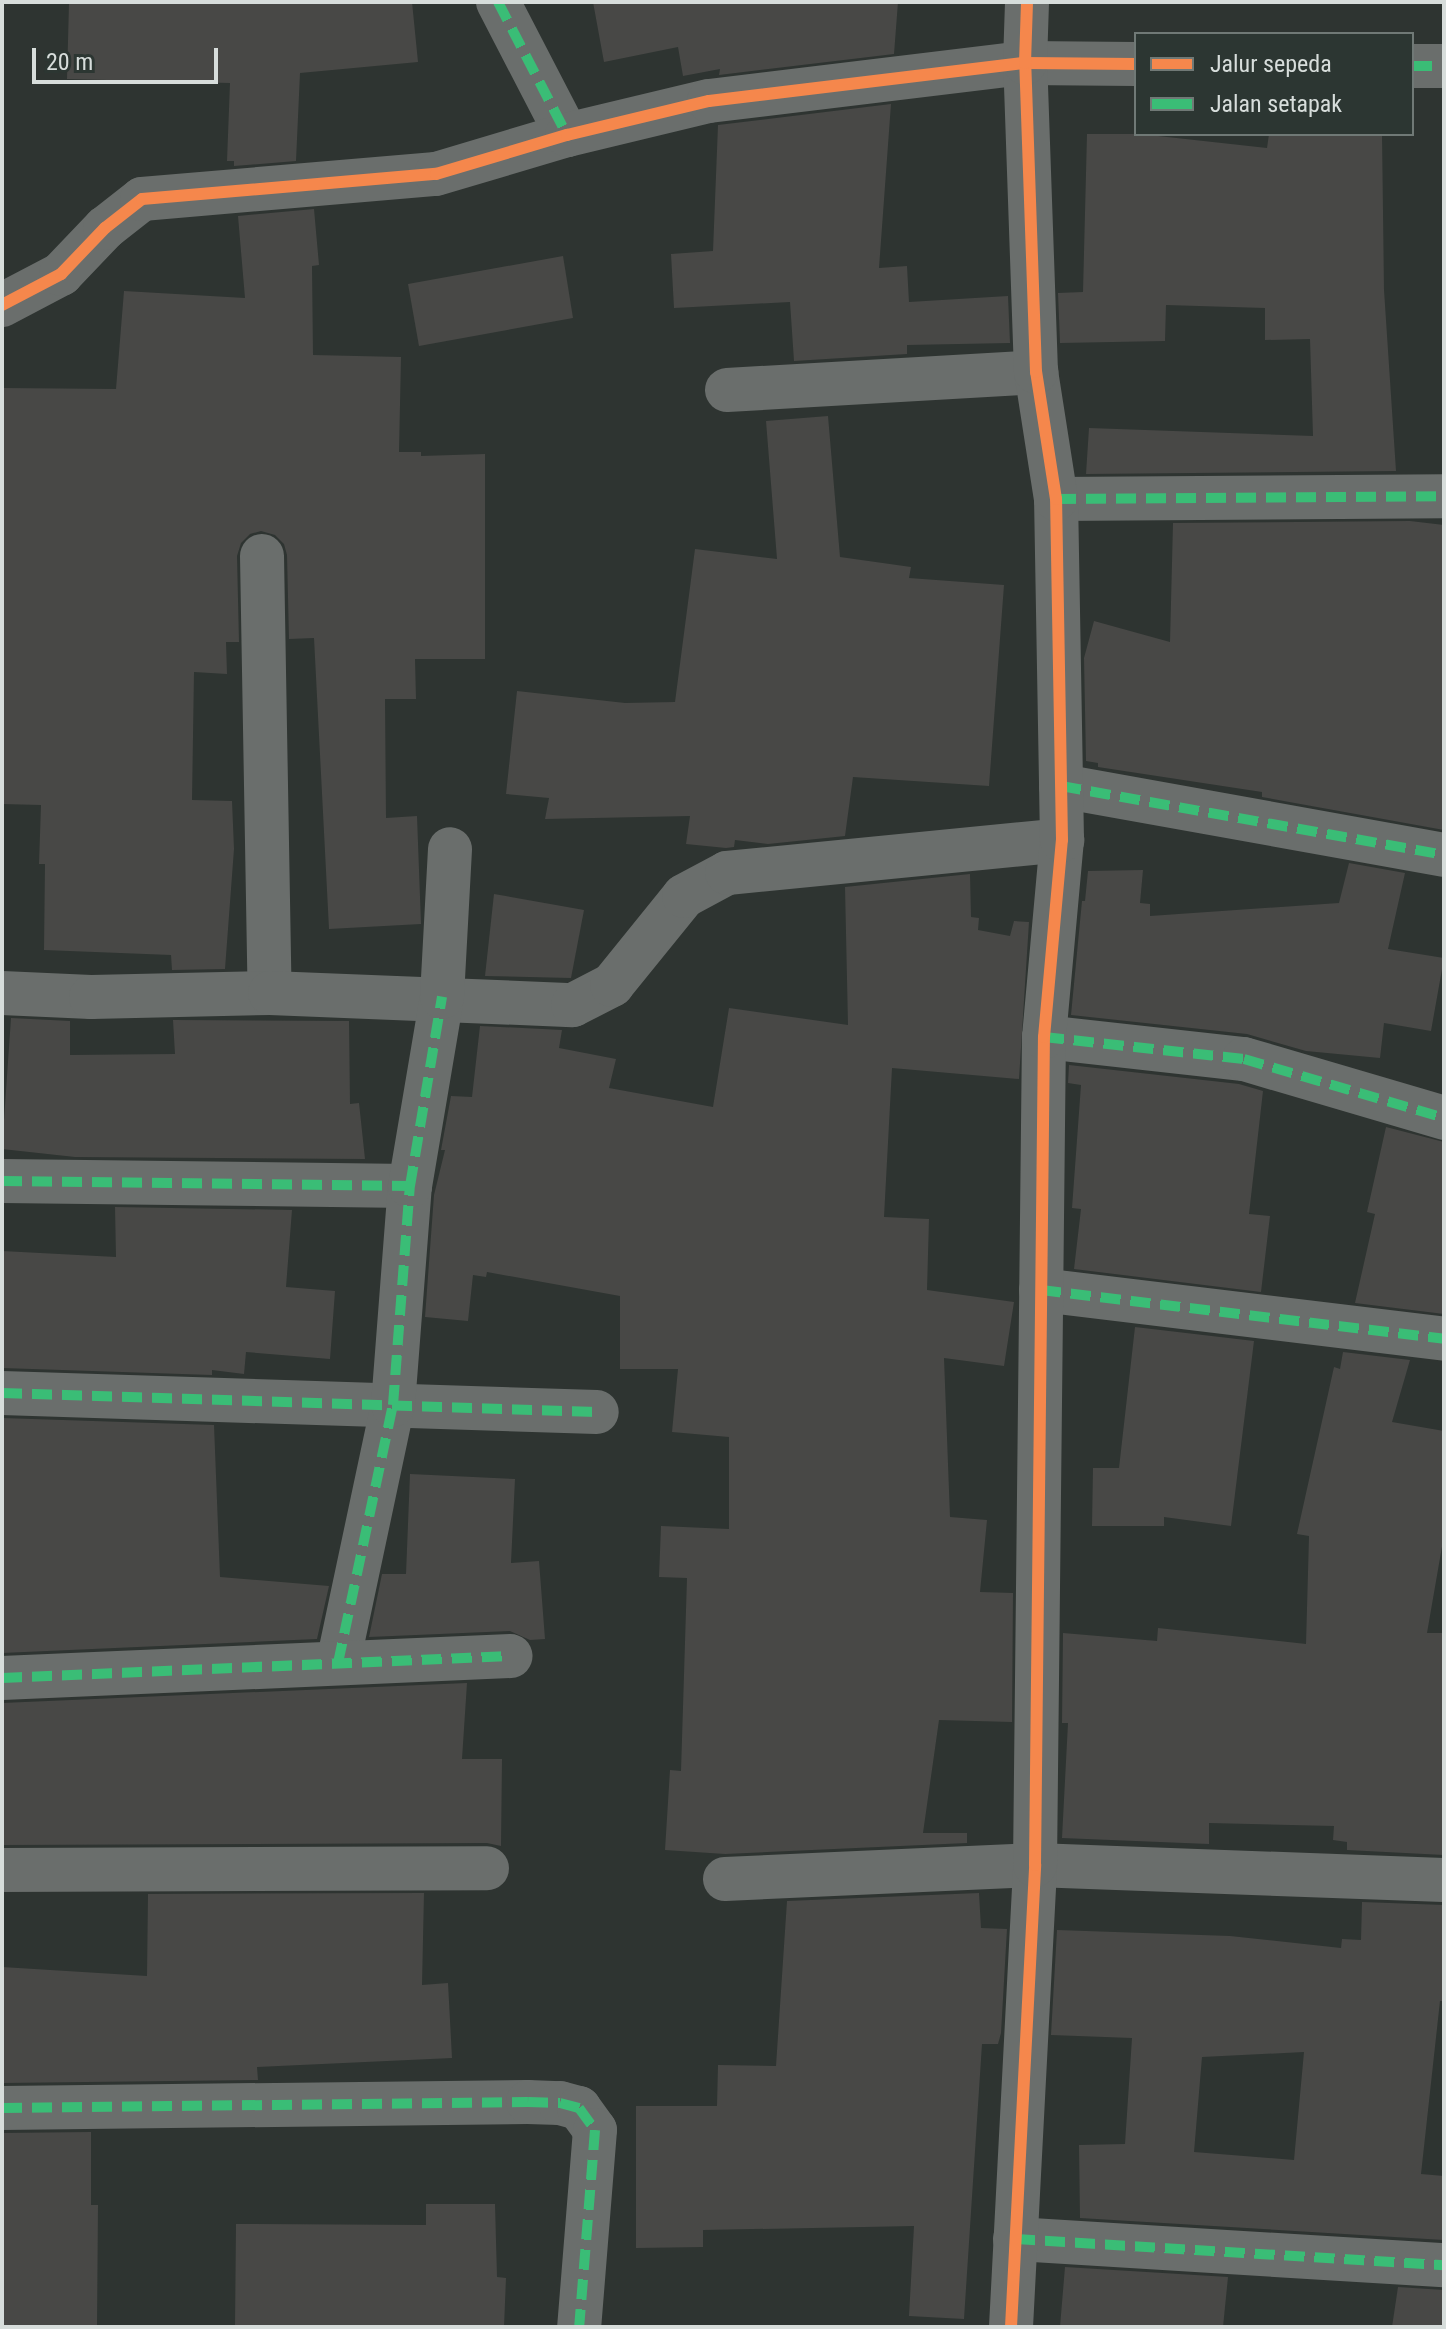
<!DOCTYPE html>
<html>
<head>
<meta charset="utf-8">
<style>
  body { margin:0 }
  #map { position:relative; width:1446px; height:2329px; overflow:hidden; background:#2e3431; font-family:"Roboto Condensed",sans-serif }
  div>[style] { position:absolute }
  .building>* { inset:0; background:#484846 }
  .minor>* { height:44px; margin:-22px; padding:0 22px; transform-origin:22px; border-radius:22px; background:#6a6e6c }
  .quiet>* { height:10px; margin-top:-5px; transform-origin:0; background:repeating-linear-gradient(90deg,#3abd76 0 20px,transparent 0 30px) }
  .cycleway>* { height:12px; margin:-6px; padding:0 6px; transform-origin:6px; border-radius:6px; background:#f5874c }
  span { translate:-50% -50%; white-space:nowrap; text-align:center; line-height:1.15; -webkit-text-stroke:6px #2c3632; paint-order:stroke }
  .frame { position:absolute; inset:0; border:4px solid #d7dddb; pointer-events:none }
  .legend { position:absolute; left:1134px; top:32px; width:280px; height:104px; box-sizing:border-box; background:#2c3632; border:2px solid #707976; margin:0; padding:10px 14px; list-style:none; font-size:24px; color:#d7dddb }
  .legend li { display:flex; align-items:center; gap:16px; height:40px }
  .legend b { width:40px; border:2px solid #707976 }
  .scale { position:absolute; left:32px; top:48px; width:186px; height:36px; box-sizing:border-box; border:4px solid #d7dddb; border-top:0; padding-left:10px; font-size:24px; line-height:28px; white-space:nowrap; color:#d7dddb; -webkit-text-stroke:6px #2c3632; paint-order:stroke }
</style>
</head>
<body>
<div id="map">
  <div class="building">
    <i style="clip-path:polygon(153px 2px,412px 2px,418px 62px,300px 73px,296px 161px,234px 166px,234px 161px,227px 161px,230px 83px,67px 79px,69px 3px)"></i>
    <i style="clip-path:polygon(593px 2px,898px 2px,894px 54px,719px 75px,720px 69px,683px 76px,678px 47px,604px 62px)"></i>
    <i style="clip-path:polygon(891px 104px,879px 268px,907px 266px,909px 302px,1008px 296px,1010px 343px,907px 345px,907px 354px,794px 361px,790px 302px,674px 308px,671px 254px,713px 251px,718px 125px)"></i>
    <i style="clip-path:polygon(1087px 134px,1140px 134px,1267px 148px,1269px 134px,1382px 134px,1384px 290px,1396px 471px,1086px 474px,1089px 428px,1313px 436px,1310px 339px,1265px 340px,1265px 308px,1166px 305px,1165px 341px,1060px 343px,1058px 293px,1083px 292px)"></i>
    <i style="clip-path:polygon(314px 209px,319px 265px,312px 266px,313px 355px,401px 357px,399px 452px,421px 452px,421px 456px,485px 454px,485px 659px,415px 659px,416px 699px,385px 699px,386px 818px,417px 816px,421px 924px,329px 929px,314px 638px,289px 639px,287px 555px,284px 544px,275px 535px,261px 531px,250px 534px,241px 543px,237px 556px,239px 642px,226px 642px,227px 674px,194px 672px,192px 800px,232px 801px,234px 849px,225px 969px,172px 970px,171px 955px,44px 950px,45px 864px,39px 864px,41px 805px,2px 804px,2px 388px,116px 389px,124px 291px,245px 298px,238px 216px)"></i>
    <i style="clip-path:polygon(563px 256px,573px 318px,419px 346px,408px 284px)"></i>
    <i style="clip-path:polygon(828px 416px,840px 557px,911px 567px,909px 578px,1004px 585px,989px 786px,853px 777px,845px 836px,768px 844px,735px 840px,734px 847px,726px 848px,686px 844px,690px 816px,545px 819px,549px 798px,506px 794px,517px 691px,625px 703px,675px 702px,695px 549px,777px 559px,766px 421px)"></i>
    <i style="clip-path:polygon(1410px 521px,1444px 525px,1444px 830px,1262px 797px,1262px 792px,1098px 767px,1098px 763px,1086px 761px,1084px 658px,1094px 621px,1170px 642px,1173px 523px)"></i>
    <i style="clip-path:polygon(1349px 863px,1405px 873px,1388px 949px,1444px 958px,1431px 1031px,1384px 1023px,1380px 1058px,1306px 1051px,1247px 1034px,1071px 1015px,1082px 901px,1085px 901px,1088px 871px,1143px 870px,1140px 903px,1150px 904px,1150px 916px,1339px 903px)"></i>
    <i style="clip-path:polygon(970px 874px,971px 917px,979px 918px,978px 930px,1010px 936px,1014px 921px,1029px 922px,1019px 1079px,892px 1068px,884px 1217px,929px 1219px,927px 1290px,1014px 1302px,1004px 1366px,944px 1358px,950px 1517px,987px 1520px,980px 1592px,1013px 1593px,1012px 1722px,939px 1720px,923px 1833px,967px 1833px,967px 1843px,725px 1854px,665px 1850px,670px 1770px,681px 1771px,687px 1578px,659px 1577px,661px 1526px,729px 1529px,729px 1437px,672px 1432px,678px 1369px,620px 1369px,620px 1296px,487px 1272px,486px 1277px,473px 1275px,468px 1321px,425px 1317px,434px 1195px,445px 1150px,441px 1150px,451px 1096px,472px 1097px,480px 1026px,562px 1030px,559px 1048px,616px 1059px,609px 1088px,713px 1107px,729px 1008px,848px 1025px,845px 887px)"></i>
    <i style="clip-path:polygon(494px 894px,584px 910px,571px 978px,485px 976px)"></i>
    <i style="clip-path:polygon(11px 1018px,70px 1021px,70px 1055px,175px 1054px,173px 1020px,349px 1021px,350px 1104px,359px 1103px,365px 1159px,75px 1157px,2px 1149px)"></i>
    <i style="clip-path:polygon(1069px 1065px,1239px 1084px,1263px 1091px,1249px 1214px,1270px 1216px,1261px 1292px,1074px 1269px,1081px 1209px,1072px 1208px,1081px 1085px,1068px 1083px)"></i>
    <i style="clip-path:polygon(1386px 1127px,1444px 1142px,1444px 1314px,1355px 1303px,1375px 1214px,1367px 1212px)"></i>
    <i style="clip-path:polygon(115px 1207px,292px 1210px,286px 1287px,335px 1291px,330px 1359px,246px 1352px,244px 1374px,212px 1370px,212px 1375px,2px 1368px,2px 1251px,116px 1257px)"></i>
    <i style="clip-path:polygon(1135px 1327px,1254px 1341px,1231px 1526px,1164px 1517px,1164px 1526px,1092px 1526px,1093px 1468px,1119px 1468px)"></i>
    <i style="clip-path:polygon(1343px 1352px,1410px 1360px,1392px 1422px,1444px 1431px,1444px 1535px,1427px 1633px,1444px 1633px,1444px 1855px,1347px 1850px,1347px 1842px,1333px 1840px,1334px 1826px,1209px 1823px,1209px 1844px,1062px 1838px,1068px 1723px,1062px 1723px,1063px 1633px,1157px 1641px,1158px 1628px,1306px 1644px,1309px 1536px,1297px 1534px,1334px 1367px,1340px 1369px)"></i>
    <i style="clip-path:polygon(2px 1418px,214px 1425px,220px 1577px,329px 1586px,317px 1639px,2px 1653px)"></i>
    <i style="clip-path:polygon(410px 1474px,515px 1479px,511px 1563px,539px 1561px,545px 1639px,530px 1640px,510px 1631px,369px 1637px,382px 1574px,406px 1574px)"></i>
    <i style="clip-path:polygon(467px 1683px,462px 1759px,502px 1759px,501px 1846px,487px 1843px,2px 1845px,2px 1703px)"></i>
    <i style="clip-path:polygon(424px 1893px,422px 1985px,448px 1983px,452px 2058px,257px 2067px,258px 2080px,2px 2083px,2px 1967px,147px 1976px,148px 1894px)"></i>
    <i style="clip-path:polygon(979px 1893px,981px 1928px,1007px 1929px,1001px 2033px,998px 2044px,982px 2044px,964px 2319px,909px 2316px,914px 2226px,703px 2230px,703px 2247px,636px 2248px,636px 2106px,717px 2106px,718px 2065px,776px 2066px,787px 1901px)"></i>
    <i style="clip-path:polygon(evenodd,1362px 1902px,1444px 1905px,1444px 2001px,1440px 2001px,1421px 2174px,1444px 2176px,1444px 2240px,1080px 2218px,1079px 2145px,1125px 2144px,1132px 2038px,1051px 2035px,1057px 1930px,1230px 1936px,1341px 1948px,1342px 1939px,1361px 1940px,1362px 1902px,1304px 2052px,1294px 2160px,1194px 2152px,1202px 2057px,1304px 2052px)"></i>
    <i style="clip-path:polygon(91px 2132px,91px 2205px,98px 2205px,97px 2327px,2px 2327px,2px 2133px)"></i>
    <i style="clip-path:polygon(426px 2204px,495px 2204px,497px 2277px,506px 2278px,504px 2327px,235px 2327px,236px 2224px,426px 2225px)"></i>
    <i style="clip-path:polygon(1065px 2267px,1228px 2277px,1223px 2327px,1060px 2327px)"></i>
    <i style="clip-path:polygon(1398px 2287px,1444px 2290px,1444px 2327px,1392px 2327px)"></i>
  </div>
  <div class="minor">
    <i style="left:498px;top:2px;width:150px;rotate:62.6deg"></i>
    <i style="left:1412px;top:66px;width:32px"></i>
    <i style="left:2px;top:305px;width:67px;rotate:-27.7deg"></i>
    <i style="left:61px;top:274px;width:64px;rotate:-46.3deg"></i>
    <i style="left:105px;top:228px;width:47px;rotate:-38.1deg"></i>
    <i style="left:142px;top:199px;width:295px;rotate:-4.9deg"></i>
    <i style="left:436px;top:174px;width:137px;rotate:-16.6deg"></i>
    <i style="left:567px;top:135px;width:146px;rotate:-13.5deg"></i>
    <i style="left:709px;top:101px;width:318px;rotate:-6.9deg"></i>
    <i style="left:1025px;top:63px;width:111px;rotate:0.5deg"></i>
    <i style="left:727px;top:390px;width:310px;rotate:-3.3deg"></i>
    <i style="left:1056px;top:499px;width:388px;rotate:-0.4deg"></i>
    <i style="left:262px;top:556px;width:437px;rotate:89deg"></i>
    <i style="left:1061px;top:786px;width:389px;rotate:10.2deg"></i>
    <i style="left:2px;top:993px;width:89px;rotate:2.6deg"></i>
    <i style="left:91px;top:997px;width:179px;rotate:-1.3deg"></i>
    <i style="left:270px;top:993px;width:303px;rotate:2.3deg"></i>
    <i style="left:573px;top:1005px;width:44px;rotate:-27.1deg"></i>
    <i style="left:612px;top:985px;width:114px;rotate:-51deg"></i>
    <i style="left:684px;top:896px;width:49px;rotate:-28.1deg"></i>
    <i style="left:727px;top:873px;width:337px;rotate:-5.6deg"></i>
    <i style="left:1044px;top:1037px;width:201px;rotate:6.3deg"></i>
    <i style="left:1244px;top:1059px;width:209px;rotate:16.4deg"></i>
    <i style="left:2px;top:1181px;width:408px;rotate:0.7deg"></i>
    <i style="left:1041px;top:1290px;width:406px;rotate:6.9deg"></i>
    <i style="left:2px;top:1393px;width:595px;rotate:1.83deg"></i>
    <i style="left:338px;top:1663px;width:264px;rotate:-78deg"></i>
    <i style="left:393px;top:1405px;width:220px;rotate:-85.6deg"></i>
    <i style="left:410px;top:1186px;width:192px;rotate:-80.4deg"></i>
    <i style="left:442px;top:997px;width:148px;rotate:-86.9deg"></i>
    <i style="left:2px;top:1678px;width:509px;rotate:-2.47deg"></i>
    <i style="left:2px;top:1870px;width:485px;rotate:-0.2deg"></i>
    <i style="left:725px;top:1879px;width:310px;rotate:-2.6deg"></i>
    <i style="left:1035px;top:1865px;width:409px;rotate:2.1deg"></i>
    <i style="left:2px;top:2108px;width:526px;rotate:-0.65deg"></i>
    <i style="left:528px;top:2102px;width:32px;rotate:2deg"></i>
    <i style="left:560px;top:2103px;width:20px;rotate:15deg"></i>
    <i style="left:579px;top:2108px;width:27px;rotate:54deg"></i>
    <i style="left:595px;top:2130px;width:198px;rotate:94.6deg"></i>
    <i style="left:1015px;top:2239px;width:430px;rotate:3.5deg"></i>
    <i style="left:1011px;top:2327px;width:463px;rotate:-87deg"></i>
    <i style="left:1035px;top:1865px;width:828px;rotate:-89.38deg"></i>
    <i style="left:1044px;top:1037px;width:198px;rotate:-84.8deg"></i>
    <i style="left:1062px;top:840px;width:341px;rotate:-91deg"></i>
    <i style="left:1056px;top:499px;width:129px;rotate:-98.9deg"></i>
    <i style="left:1036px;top:372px;width:309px;rotate:-92deg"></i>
    <i style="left:1025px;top:63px;width:61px;rotate:-88.1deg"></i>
  </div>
  <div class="quiet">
    <i style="left:498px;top:2px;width:150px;rotate:62.6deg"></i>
    <i style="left:567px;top:135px;width:5px;rotate:169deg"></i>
    <i style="left:1412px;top:66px;width:32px"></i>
    <i style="left:1056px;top:499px;width:388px;rotate:-0.4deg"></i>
    <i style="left:1061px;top:786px;width:389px;rotate:10.2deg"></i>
    <i style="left:1044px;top:1037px;width:201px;rotate:6.3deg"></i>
    <i style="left:1244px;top:1059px;width:209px;rotate:16.4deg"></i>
    <i style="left:2px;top:1181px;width:408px;rotate:0.7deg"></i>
    <i style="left:1041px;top:1290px;width:406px;rotate:6.9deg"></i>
    <i style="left:2px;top:1393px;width:595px;rotate:1.83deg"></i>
    <i style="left:338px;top:1663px;width:264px;rotate:-78deg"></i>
    <i style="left:393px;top:1405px;width:220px;rotate:-85.6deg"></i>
    <i style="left:410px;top:1186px;width:192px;rotate:-80.4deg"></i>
    <i style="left:2px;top:1678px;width:509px;rotate:-2.47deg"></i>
    <i style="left:2px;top:2108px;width:526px;rotate:-0.65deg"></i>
    <i style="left:528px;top:2102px;width:32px;rotate:2deg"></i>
    <i style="left:560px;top:2103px;width:20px;rotate:15deg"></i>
    <i style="left:579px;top:2108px;width:27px;rotate:54deg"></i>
    <i style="left:595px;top:2130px;width:198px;rotate:94.6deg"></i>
    <i style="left:1015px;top:2239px;width:430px;rotate:3.5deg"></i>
  </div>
  <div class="cycleway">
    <i style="left:2px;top:305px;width:67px;rotate:-27.7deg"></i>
    <i style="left:61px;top:274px;width:64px;rotate:-46.3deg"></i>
    <i style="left:105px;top:228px;width:47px;rotate:-38.1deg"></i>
    <i style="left:142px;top:199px;width:295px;rotate:-4.9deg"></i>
    <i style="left:436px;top:174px;width:137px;rotate:-16.6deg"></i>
    <i style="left:567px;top:135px;width:146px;rotate:-13.5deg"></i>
    <i style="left:709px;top:101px;width:318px;rotate:-6.9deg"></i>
    <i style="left:1025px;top:63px;width:111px;rotate:0.5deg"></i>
    <i style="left:1011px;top:2327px;width:463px;rotate:-87deg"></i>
    <i style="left:1035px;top:1865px;width:828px;rotate:-89.38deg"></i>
    <i style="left:1044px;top:1037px;width:198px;rotate:-84.8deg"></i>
    <i style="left:1062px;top:840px;width:341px;rotate:-91deg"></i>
    <i style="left:1056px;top:499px;width:129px;rotate:-98.9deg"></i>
    <i style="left:1036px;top:372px;width:309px;rotate:-92deg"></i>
    <i style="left:1025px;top:63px;width:61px;rotate:-88.1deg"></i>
  </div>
  <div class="frame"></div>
  <ul class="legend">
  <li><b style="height:10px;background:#f5874c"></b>Jalur sepeda</li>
  <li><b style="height:10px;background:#3abd76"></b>Jalan setapak</li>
  </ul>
  <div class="scale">20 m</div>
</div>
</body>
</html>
